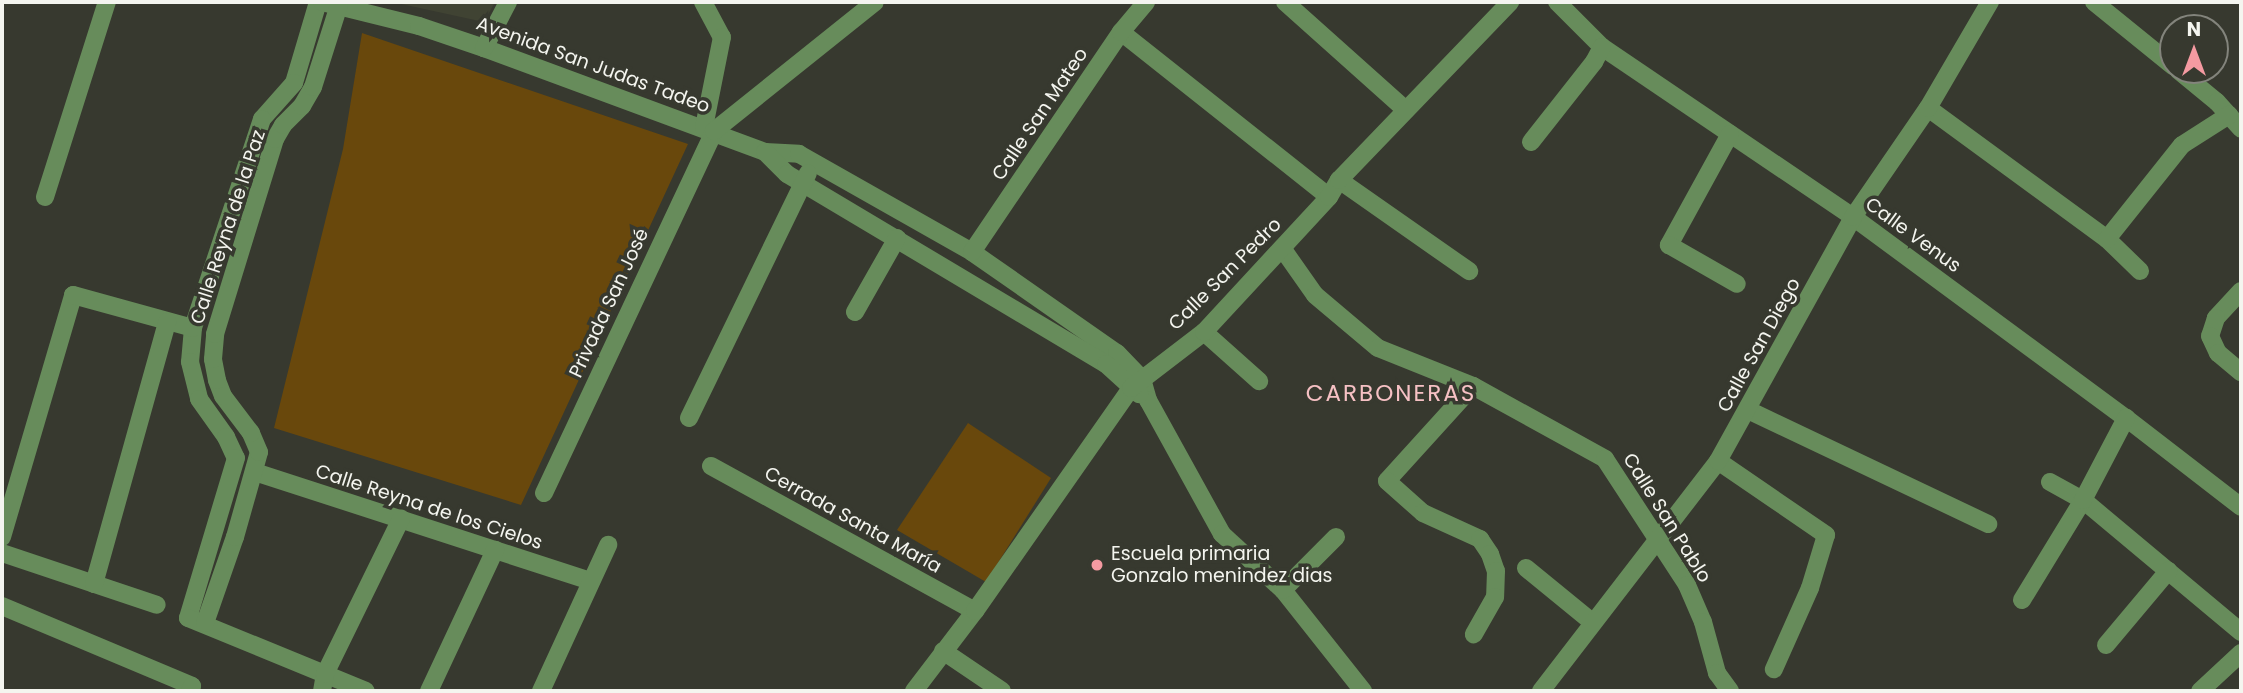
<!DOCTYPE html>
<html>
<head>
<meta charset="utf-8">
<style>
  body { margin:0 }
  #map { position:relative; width:2243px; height:693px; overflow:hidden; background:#37392f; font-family:Poppins,sans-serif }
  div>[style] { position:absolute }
  .built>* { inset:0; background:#404333 }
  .green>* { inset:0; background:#69480c }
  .minor>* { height:18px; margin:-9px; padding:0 9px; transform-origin:9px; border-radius:9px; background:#678c5b }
  .dots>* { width:19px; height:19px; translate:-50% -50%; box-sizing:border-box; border:4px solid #37392f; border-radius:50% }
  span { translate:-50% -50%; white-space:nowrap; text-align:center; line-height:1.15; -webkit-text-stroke:7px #37392f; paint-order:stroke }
  .street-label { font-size:19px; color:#f4f5ef }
  .poi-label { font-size:19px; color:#f4f5ef }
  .left { translate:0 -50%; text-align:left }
  .quarter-label { font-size:23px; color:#f6c1c4; letter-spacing:2px }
  .frame { position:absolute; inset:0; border:4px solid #f4f5ef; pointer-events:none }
  .north { position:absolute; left:2159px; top:14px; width:70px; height:70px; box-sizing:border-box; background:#37392f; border:2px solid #83847c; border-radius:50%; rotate:0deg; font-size:19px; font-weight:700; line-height:28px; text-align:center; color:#f4f5ef }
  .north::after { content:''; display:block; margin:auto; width:24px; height:32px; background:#f49aa1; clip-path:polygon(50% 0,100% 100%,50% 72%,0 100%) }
</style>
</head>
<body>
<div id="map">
  <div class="built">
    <i style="clip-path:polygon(392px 2px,495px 2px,484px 22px)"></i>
  </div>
  <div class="green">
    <i style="clip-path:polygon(362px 33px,688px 144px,521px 505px,274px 428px,343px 149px)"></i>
    <i style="clip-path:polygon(968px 423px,1051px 478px,986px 582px,897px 530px)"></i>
  </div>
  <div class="minor">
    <i style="left:318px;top:2px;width:84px;rotate:106.5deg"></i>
    <i style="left:294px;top:83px;width:48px;rotate:131.6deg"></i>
    <i style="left:262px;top:119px;width:220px;rotate:108.3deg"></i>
    <i style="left:193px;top:328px;width:34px;rotate:95deg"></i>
    <i style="left:190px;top:362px;width:38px;rotate:76deg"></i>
    <i style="left:199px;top:399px;width:47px;rotate:54.6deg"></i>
    <i style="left:226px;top:437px;width:23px;rotate:65deg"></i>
    <i style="left:236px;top:458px;width:167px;rotate:106.7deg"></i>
    <i style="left:188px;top:618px;width:192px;rotate:22.3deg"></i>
    <i style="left:322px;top:2px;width:100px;rotate:13.9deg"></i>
    <i style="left:419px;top:26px;width:69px;rotate:18.7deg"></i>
    <i style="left:484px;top:48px;width:300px;rotate:20.3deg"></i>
    <i style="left:765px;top:152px;width:34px;rotate:3deg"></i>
    <i style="left:799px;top:154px;width:199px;rotate:29.5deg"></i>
    <i style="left:972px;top:252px;width:177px;rotate:34.9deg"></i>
    <i style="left:1117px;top:353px;width:36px;rotate:46deg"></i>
    <i style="left:1142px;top:379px;width:22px;rotate:74deg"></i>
    <i style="left:1148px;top:400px;width:153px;rotate:61.1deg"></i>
    <i style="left:1222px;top:534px;width:83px;rotate:42.6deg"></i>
    <i style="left:1283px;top:590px;width:129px;rotate:51.6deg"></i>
    <i style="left:703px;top:2px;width:40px;rotate:62deg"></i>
    <i style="left:722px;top:37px;width:92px;rotate:101.3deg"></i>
    <i style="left:1285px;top:2px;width:162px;rotate:41.8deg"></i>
    <i style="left:1557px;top:2px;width:64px;rotate:45deg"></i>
    <i style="left:1602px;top:47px;width:303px;rotate:34.1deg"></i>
    <i style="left:1853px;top:217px;width:339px;rotate:36.4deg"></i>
    <i style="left:2126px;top:418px;width:145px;rotate:37.7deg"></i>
    <i style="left:2094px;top:2px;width:102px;rotate:39deg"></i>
    <i style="left:1121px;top:32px;width:265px;rotate:38.4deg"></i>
    <i style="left:484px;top:48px;width:52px;rotate:-62.4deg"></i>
    <i style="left:2178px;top:70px;width:50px;rotate:39.4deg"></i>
    <i style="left:2217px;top:102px;width:36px;rotate:48deg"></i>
    <i style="left:1928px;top:108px;width:222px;rotate:36.2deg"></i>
    <i style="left:2107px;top:239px;width:46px;rotate:44.1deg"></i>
    <i style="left:1730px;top:134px;width:127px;rotate:118.8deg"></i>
    <i style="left:1669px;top:245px;width:78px;rotate:29.8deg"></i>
    <i style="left:1531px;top:142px;width:102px;rotate:-51.8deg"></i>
    <i style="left:1594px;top:62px;width:17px;rotate:-62deg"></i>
    <i style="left:765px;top:152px;width:31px;rotate:45deg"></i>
    <i style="left:787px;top:174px;width:371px;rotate:30.8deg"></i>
    <i style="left:1106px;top:364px;width:45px;rotate:42.3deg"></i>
    <i style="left:1339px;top:180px;width:159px;rotate:35deg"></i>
    <i style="left:45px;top:197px;width:205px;rotate:-72.4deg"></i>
    <i style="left:2107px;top:239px;width:120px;rotate:-51.4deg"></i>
    <i style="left:2182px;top:145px;width:56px;rotate:-32.6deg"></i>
    <i style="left:1282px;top:248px;width:57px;rotate:54.9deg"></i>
    <i style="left:1315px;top:295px;width:82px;rotate:40.1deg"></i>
    <i style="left:1378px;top:348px;width:102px;rotate:21.8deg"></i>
    <i style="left:1473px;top:386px;width:151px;rotate:28.9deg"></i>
    <i style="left:1605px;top:459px;width:150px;rotate:56.9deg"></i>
    <i style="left:1687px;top:585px;width:40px;rotate:66.6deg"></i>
    <i style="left:1703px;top:622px;width:53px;rotate:74.6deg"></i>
    <i style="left:1717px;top:673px;width:22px;rotate:54deg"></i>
    <i style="left:972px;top:252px;width:266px;rotate:-55.9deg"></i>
    <i style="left:1121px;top:32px;width:39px;rotate:-50deg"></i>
    <i style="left:2241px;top:291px;width:37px;rotate:133deg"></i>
    <i style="left:2216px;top:318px;width:19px;rotate:108deg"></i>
    <i style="left:2210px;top:336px;width:19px;rotate:65deg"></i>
    <i style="left:2218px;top:353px;width:30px;rotate:40deg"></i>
    <i style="left:855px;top:312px;width:85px;rotate:-60.4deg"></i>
    <i style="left:1204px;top:332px;width:74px;rotate:41.7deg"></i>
    <i style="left:1473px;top:386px;width:128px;rotate:132.2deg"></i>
    <i style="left:1387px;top:481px;width:48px;rotate:41.6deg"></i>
    <i style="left:1423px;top:513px;width:63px;rotate:24.5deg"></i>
    <i style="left:1480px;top:539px;width:18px;rotate:56deg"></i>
    <i style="left:1490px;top:554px;width:18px;rotate:71deg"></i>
    <i style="left:1496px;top:571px;width:26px;rotate:92deg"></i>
    <i style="left:1495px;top:597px;width:43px;rotate:119.6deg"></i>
    <i style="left:1748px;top:410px;width:266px;rotate:25.4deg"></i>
    <i style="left:689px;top:418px;width:272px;rotate:-64.1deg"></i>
    <i style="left:1718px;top:461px;width:131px;rotate:34.4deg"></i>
    <i style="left:1826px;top:535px;width:55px;rotate:106.8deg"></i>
    <i style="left:1810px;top:588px;width:89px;rotate:114deg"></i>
    <i style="left:711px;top:466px;width:301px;rotate:28.8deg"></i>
    <i style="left:255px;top:472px;width:352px;rotate:18deg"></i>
    <i style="left:2050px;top:482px;width:38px;rotate:29deg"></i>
    <i style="left:2083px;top:500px;width:206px;rotate:39.9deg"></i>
    <i style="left:544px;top:493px;width:400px;rotate:-64.8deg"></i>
    <i style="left:714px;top:131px;width:206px;rotate:-38.7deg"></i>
    <i style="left:2px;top:537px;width:252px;rotate:-73.6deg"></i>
    <i style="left:73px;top:295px;width:124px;rotate:15.4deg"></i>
    <i style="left:2px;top:553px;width:163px;rotate:18.5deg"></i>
    <i style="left:1526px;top:568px;width:85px;rotate:39.3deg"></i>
    <i style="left:94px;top:584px;width:272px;rotate:-74.4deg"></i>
    <i style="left:1283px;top:590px;width:75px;rotate:-45deg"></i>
    <i style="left:2022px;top:600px;width:117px;rotate:-58.6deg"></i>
    <i style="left:2083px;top:500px;width:93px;rotate:-62.3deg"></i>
    <i style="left:2px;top:606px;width:206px;rotate:22.8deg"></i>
    <i style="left:192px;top:686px;width:5px;rotate:112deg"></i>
    <i style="left:205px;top:623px;width:91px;rotate:-70.8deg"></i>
    <i style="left:235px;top:537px;width:88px;rotate:-74.2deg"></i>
    <i style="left:259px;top:452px;width:21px;rotate:-113deg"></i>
    <i style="left:251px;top:433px;width:46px;rotate:-127.1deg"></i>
    <i style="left:223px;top:396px;width:17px;rotate:-111deg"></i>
    <i style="left:217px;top:380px;width:21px;rotate:-101deg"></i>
    <i style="left:213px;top:359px;width:25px;rotate:-85deg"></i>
    <i style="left:215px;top:334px;width:204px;rotate:-72.9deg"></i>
    <i style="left:275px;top:139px;width:16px;rotate:-60deg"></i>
    <i style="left:283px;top:125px;width:27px;rotate:-45deg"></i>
    <i style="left:302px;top:106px;width:22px;rotate:-60deg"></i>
    <i style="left:313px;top:87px;width:86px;rotate:-72.4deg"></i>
    <i style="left:2106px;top:645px;width:97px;rotate:-50deg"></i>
    <i style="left:943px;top:651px;width:71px;rotate:34.1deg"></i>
    <i style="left:322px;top:691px;width:17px;rotate:-80deg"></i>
    <i style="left:325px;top:674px;width:173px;rotate:-63.9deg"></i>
    <i style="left:429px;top:691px;width:156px;rotate:-64.9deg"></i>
    <i style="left:541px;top:691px;width:161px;rotate:-65.3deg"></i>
    <i style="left:914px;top:691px;width:101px;rotate:-52.7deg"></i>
    <i style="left:975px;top:611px;width:272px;rotate:-55deg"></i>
    <i style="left:1131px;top:388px;width:92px;rotate:-37.5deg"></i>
    <i style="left:1204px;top:332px;width:184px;rotate:-47.2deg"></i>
    <i style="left:1329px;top:197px;width:20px;rotate:-60deg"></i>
    <i style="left:1339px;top:180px;width:247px;rotate:-46.1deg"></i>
    <i style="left:1541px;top:691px;width:290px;rotate:-52.4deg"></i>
    <i style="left:1718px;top:461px;width:279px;rotate:-61deg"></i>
    <i style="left:1853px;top:217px;width:132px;rotate:-55.5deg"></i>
    <i style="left:1928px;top:108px;width:123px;rotate:-59.7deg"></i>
    <i style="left:2200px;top:691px;width:56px;rotate:-42.8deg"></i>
  </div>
  <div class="dots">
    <i style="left:1097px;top:565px;background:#f49aa1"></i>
  </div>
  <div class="street-label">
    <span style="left:593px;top:65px;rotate:20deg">Avenida San Judas Tadeo</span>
    <span style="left:1040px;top:114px;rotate:-56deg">Calle San Mateo</span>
    <span style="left:228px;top:227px;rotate:-72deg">Calle Reyna de la Paz</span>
    <span style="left:1913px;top:235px;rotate:36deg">Calle Venus</span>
    <span style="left:1225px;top:274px;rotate:-45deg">Calle San Pedro</span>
    <span style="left:609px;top:303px;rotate:-65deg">Privada San José</span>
    <span style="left:1759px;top:345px;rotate:-61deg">Calle San Diego</span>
    <span style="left:429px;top:507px;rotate:18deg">Calle Reyna de los Cielos</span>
    <span style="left:1667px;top:518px;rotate:58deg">Calle San Pablo</span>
    <span style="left:853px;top:520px;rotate:29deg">Cerrada Santa María</span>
  </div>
  <div class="poi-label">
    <span class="left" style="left:1111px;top:565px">Escuela primaria<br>Gonzalo menindez dias</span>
  </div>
  <div class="quarter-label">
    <span style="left:1391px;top:393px">CARBONERAS</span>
  </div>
  <div class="frame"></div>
  <div class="north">N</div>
</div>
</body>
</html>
